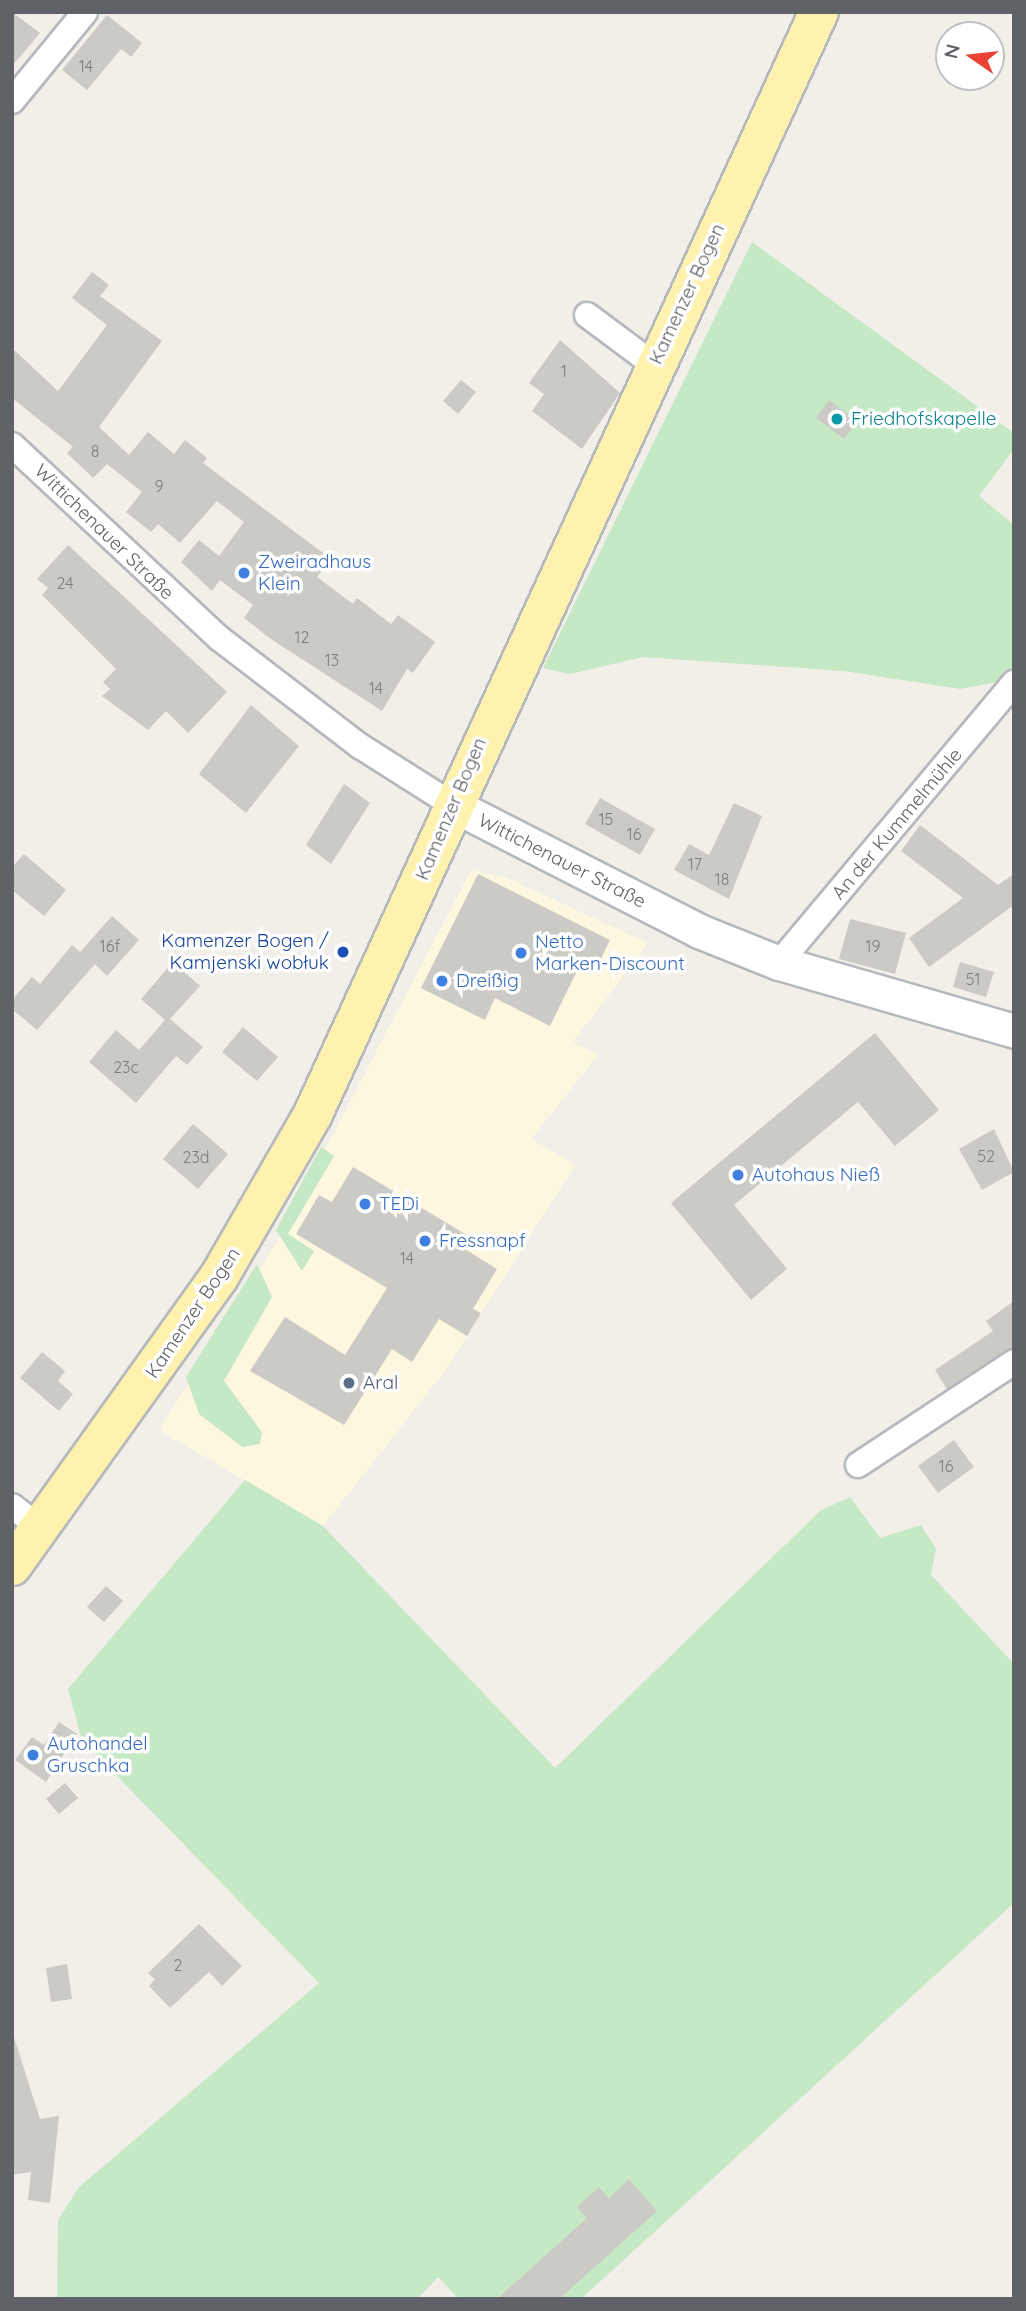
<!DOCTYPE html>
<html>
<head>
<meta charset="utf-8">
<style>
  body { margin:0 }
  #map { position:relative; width:1026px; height:2311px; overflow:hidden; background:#f1efe8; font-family:Quicksand,sans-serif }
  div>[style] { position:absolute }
  .commercial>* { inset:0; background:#fef7e0 }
  .green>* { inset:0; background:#c5e8c5 }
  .building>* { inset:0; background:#cccac5 }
  .roads { filter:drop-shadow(2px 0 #b5b8bc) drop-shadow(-2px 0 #b5b8bc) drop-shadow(0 2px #b5b8bc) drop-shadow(0 -2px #b5b8bc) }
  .street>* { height:24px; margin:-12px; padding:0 12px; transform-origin:12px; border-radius:12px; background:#fff }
  .secondary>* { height:33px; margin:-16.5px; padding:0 16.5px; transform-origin:16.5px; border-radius:16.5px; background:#fff }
  .primary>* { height:38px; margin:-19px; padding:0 19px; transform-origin:19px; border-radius:19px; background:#fff2af }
  .dots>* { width:19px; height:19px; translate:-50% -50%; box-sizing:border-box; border:4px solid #fff; border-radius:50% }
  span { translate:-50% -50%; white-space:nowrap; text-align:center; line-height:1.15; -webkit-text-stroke:7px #fff; paint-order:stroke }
  .number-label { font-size:16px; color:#7a7d7f }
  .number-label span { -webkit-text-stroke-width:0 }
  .street-label { font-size:19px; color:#5f6368 }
  .culture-label { font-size:19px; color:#0d838f }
  .left { translate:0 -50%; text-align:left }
  .shop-label { font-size:19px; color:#366cbe }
  .transit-label { font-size:19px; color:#164399 }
  .right { translate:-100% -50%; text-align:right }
  .service-label { font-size:19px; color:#4e5e75 }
  .frame { position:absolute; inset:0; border:14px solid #5f6368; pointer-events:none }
  .north { position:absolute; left:935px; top:21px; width:70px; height:70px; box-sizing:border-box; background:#fff; border:2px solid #bfc1c3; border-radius:50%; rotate:284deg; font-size:19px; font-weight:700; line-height:28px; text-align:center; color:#5f6368 }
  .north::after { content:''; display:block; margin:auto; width:24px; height:32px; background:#ea4335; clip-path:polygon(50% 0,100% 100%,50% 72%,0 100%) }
</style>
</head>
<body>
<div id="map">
  <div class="commercial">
    <i style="clip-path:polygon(471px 870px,507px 878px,648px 943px,573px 1042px,598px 1055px,531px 1139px,575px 1165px,445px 1371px,323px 1526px,159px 1430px,279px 1238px)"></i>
  </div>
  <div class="green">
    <i style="clip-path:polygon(752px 242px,1014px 433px,1014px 449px,979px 496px,1014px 525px,1014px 665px,1003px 681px,960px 689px,844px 671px,643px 657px,570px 674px,543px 668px)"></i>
    <i style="clip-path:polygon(321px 1147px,334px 1156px,288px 1234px,314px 1251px,302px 1271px,276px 1230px)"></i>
    <i style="clip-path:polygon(257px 1264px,272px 1297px,224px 1381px,262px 1432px,260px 1444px,242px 1447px,199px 1414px,186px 1377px)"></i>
    <i style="clip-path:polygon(245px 1480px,323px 1526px,555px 1768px,820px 1511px,850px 1497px,880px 1538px,921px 1525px,936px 1549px,931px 1575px,1014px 1664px,1014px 1903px,581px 2299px,459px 2299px,438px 2277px,417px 2299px,57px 2299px,58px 2220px,79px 2187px,319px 1983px,82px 1740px,68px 1689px)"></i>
  </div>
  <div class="building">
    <i style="clip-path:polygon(12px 12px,40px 33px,12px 66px)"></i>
    <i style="clip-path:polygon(107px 15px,142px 43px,131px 57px,121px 49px,87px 90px,62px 70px)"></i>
    <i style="clip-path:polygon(92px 272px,109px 285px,100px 296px,162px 341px,99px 427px,129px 455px,148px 432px,174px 454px,185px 440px,207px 458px,203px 463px,331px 559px,317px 577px,353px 604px,357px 598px,391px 624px,398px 615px,435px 642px,413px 673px,407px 669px,382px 711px,271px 639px,244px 618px,253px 605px,220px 580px,212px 591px,181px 562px,199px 540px,219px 556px,244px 522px,217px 501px,180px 543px,158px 524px,151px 532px,126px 512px,142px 492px,107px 464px,93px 478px,67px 453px,73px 447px,12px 398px,12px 348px,58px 391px,107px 325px,72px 298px)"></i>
    <i style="clip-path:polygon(560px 340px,620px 393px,582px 449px,532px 411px,544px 394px,529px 383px)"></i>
    <i style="clip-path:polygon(461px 380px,476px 392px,458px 414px,443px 401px)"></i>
    <i style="clip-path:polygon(829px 400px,858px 421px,844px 439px,816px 418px)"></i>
    <i style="clip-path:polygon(68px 545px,227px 692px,188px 733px,166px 711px,148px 730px,102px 696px,110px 689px,103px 682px,116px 669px,42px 595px,48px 588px,37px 579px)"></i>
    <i style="clip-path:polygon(251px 705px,299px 746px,246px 813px,199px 774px)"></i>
    <i style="clip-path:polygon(344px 784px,370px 803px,331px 864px,306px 845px)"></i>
    <i style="clip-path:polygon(600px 798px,655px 829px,640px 855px,585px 824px)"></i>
    <i style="clip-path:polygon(734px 803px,762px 816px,729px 899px,674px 870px,689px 844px,709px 855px)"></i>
    <i style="clip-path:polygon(920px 825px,998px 885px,1014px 874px,1014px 905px,929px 967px,909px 938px,963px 898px,901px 851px)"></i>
    <i style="clip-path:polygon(24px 854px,66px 890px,44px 916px,12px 890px,12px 867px)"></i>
    <i style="clip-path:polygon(478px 874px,610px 940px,594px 973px,580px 965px,550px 1026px,495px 998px,485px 1020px,421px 988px)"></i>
    <i style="clip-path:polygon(112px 916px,139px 940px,107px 976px,95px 964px,37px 1030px,12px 1009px,12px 1000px,32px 977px,40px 984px,72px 945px,80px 952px)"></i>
    <i style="clip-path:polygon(850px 919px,906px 933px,895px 974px,839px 959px)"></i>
    <i style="clip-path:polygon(173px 962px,200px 986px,170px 1019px,203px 1047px,187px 1065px,176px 1056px,136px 1103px,89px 1062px,116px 1030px,139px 1050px,165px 1020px,141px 999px)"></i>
    <i style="clip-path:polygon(960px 962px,994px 972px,986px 997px,953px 987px)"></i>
    <i style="clip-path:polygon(243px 1027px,278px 1057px,257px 1081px,222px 1052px)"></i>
    <i style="clip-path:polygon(875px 1033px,939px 1110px,895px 1146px,858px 1102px,734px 1205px,787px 1269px,751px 1300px,671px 1203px)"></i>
    <i style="clip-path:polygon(193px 1124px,228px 1154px,198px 1189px,163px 1159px)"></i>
    <i style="clip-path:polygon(994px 1129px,1014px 1172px,982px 1190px,959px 1149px)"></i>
    <i style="clip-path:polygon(353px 1167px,467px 1235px,460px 1246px,497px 1269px,473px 1309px,481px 1313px,467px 1336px,439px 1319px,412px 1362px,392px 1349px,344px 1425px,250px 1371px,285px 1317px,345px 1355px,387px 1288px,296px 1234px,319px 1195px,332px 1202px)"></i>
    <i style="clip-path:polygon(1014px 1301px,1014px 1347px,947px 1389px,935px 1370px,993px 1331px,986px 1321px)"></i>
    <i style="clip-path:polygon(42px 1352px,65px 1371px,58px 1381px,73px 1394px,59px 1411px,20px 1378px)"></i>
    <i style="clip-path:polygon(954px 1440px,974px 1467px,938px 1493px,918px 1466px)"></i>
    <i style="clip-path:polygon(106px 1586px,123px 1601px,104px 1622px,87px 1607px)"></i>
    <i style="clip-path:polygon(59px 1722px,77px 1734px,46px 1782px,15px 1760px,32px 1737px,44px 1745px)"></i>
    <i style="clip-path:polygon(65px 1783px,78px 1798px,59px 1814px,46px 1799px)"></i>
    <i style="clip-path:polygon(199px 1924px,242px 1966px,222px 1986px,209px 1972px,170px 2008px,149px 1986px,155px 1979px,148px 1973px)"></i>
    <i style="clip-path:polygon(67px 1964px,72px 1999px,51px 2002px,46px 1968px)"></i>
    <i style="clip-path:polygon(12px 2031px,40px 2119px,59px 2116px,50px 2203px,28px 2200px,31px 2172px,12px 2175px)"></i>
    <i style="clip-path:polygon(629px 2179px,657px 2211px,559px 2299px,497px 2299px,587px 2218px,577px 2207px,599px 2187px,609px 2198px)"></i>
  </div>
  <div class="roads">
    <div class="street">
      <i style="left:12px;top:101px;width:115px;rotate:-50.6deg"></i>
      <i style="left:587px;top:315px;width:84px;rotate:36.7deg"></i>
      <i style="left:12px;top:445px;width:283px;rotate:43deg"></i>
      <i style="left:219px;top:638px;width:178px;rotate:37.5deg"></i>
      <i style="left:360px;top:746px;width:110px;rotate:32.4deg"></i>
      <i style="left:779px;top:963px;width:366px;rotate:-50deg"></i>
      <i style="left:858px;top:1465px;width:187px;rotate:-33.4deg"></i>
      <i style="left:12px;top:1506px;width:34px;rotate:38deg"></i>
    </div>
    <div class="secondary">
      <i style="left:453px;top:805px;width:276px;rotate:27.1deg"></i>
      <i style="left:699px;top:931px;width:86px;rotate:21.8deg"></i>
      <i style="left:779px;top:963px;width:245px;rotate:16.1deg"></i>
    </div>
    <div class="primary">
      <i style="left:12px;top:1566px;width:355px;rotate:-54.4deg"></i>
      <i style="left:219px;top:1277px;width:188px;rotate:-60deg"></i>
      <i style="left:313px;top:1114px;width:1213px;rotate:-65.34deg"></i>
    </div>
  </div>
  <div class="dots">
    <i style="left:837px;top:419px;background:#0f9aa8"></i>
    <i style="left:244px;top:573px;background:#3f7fe0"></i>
    <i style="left:343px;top:952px;background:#1a4fb4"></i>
    <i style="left:521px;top:953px;background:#3f7fe0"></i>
    <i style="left:442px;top:981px;background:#3f7fe0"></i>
    <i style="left:738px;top:1175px;background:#3f7fe0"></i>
    <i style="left:365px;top:1204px;background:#3f7fe0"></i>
    <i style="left:425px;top:1241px;background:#3f7fe0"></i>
    <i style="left:349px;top:1383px;background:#5c6f8a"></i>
    <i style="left:33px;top:1755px;background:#3f7fe0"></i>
  </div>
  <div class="number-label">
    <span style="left:86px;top:66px">14</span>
    <span style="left:564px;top:371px">1</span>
    <span style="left:95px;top:451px">8</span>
    <span style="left:159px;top:486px">9</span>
    <span style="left:65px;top:583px">24</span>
    <span style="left:302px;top:637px">12</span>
    <span style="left:332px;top:660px">13</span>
    <span style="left:376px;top:688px">14</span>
    <span style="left:606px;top:819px">15</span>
    <span style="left:634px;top:834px">16</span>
    <span style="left:695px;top:864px">17</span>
    <span style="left:722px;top:879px">18</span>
    <span style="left:110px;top:946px">16f</span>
    <span style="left:873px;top:946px">19</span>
    <span style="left:973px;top:979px">51</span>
    <span style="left:126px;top:1067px">23c</span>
    <span style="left:986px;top:1156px">52</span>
    <span style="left:196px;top:1157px">23d</span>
    <span style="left:407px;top:1258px">14</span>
    <span style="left:946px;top:1466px">16</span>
    <span style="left:178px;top:1965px">2</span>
  </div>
  <div class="street-label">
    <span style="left:687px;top:294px;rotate:-65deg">Kamenzer Bogen</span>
    <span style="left:104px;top:532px;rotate:44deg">Wittichenauer Straße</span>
    <span style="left:451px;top:809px;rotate:-67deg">Kamenzer Bogen</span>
    <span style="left:897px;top:824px;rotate:-50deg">An der Kummelmühle</span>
    <span style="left:562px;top:861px;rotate:27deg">Wittichenauer Straße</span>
    <span style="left:193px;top:1313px;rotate:-56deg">Kamenzer Bogen</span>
  </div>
  <div class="culture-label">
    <span class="left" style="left:851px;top:419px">Friedhofskapelle</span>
  </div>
  <div class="shop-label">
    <span class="left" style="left:258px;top:573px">Zweiradhaus<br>Klein</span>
    <span class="left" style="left:535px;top:953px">Netto<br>Marken-Discount</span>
    <span class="left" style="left:456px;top:981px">Dreißig</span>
    <span class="left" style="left:752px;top:1175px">Autohaus Nieß</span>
    <span class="left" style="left:379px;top:1204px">TEDi</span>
    <span class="left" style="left:439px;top:1241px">Fressnapf</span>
    <span class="left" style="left:47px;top:1755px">Autohandel<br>Gruschka</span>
  </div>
  <div class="transit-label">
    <span class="right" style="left:329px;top:952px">Kamenzer Bogen /<br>Kamjenski wobłuk</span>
  </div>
  <div class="service-label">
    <span class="left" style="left:363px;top:1383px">Aral</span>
  </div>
  <div class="frame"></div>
  <div class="north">N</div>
</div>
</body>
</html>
